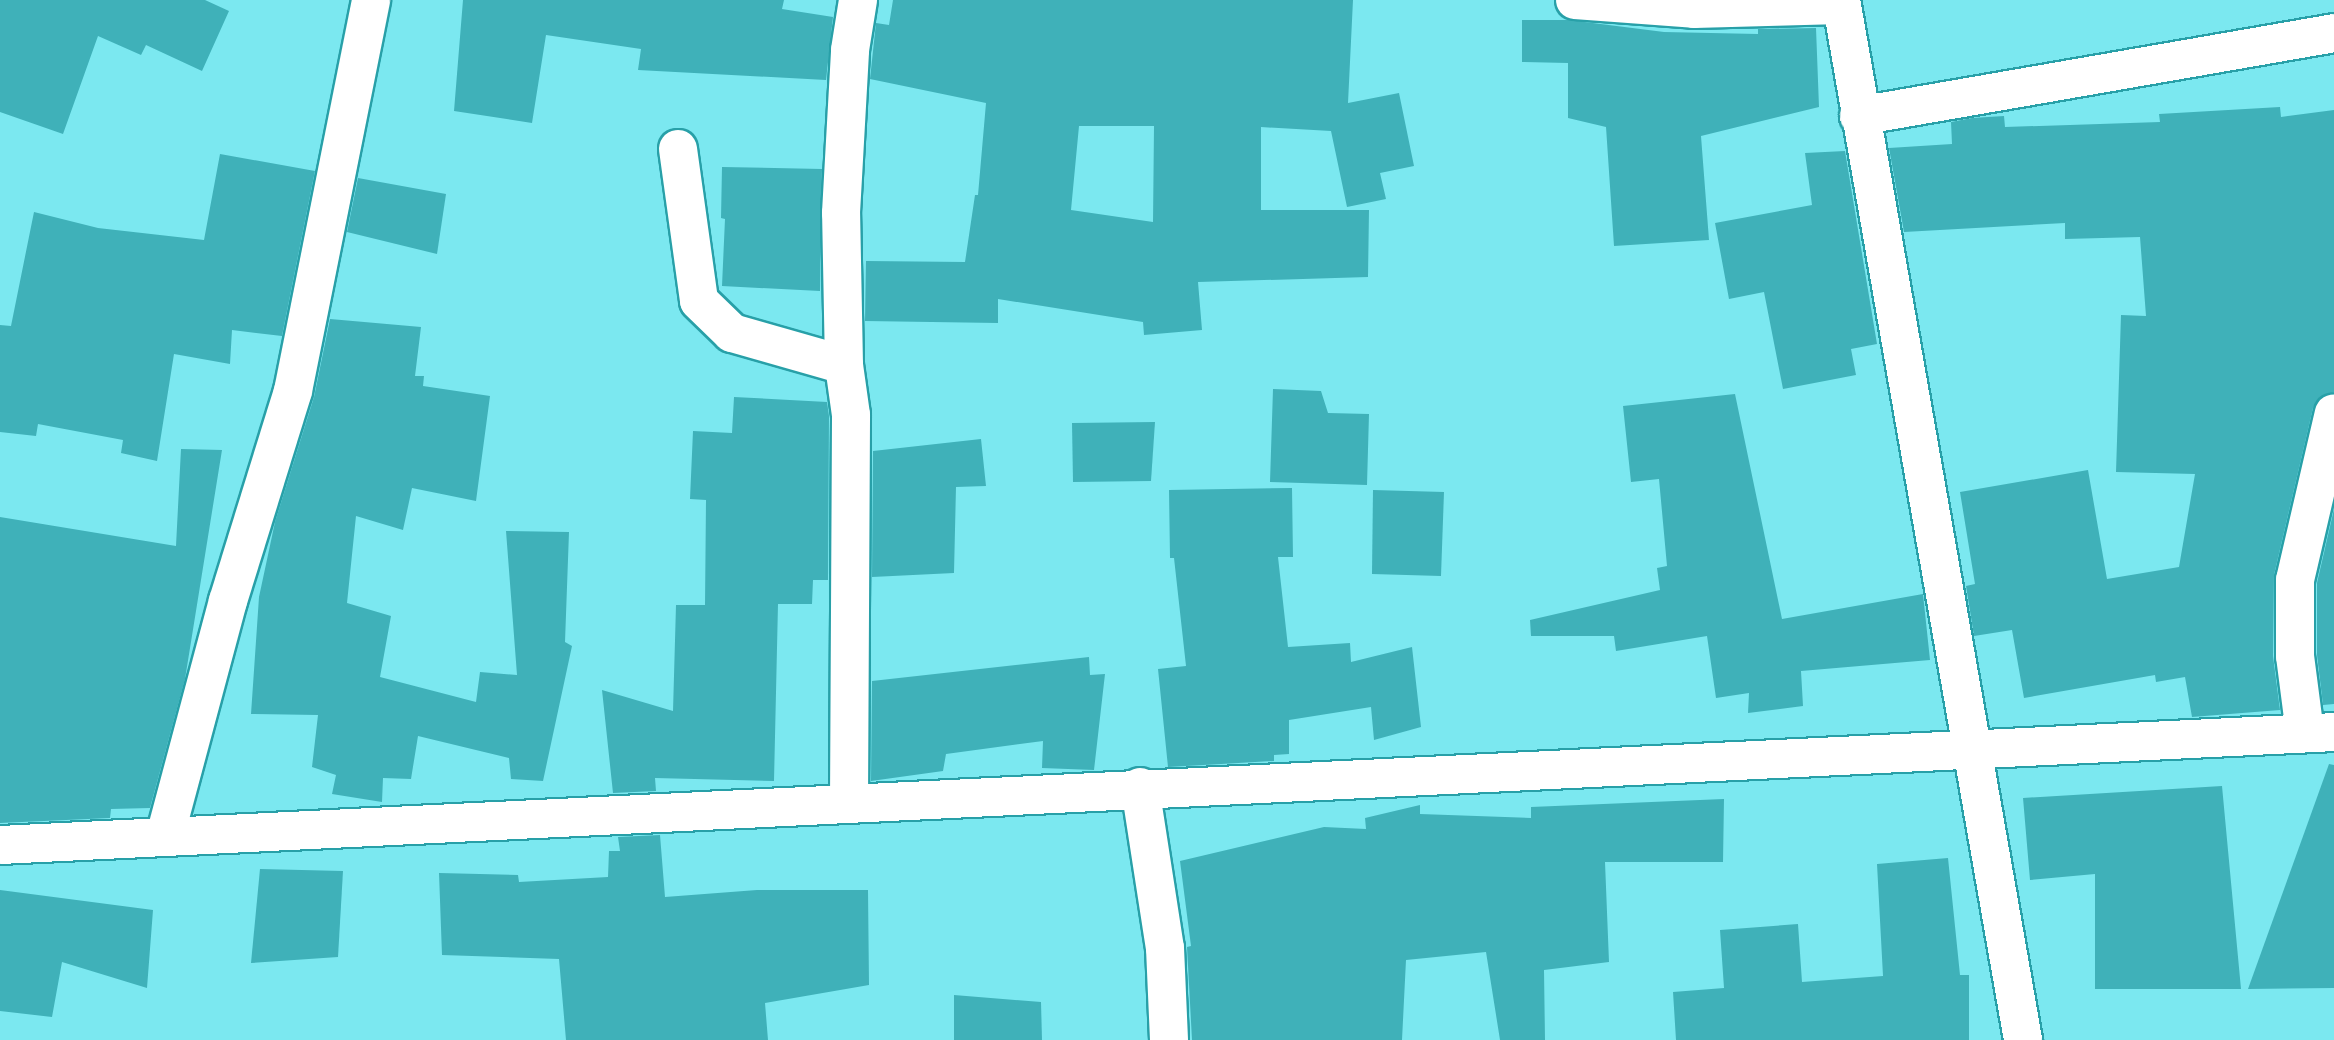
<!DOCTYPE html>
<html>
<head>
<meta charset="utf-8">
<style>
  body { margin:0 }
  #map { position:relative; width:2334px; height:1040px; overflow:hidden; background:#7be8f0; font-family:"Playfair Display",serif }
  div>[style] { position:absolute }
  .building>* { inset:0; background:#3fb1b9 }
  .roads { filter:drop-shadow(2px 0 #28a0a8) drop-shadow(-2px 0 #28a0a8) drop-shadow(0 2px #28a0a8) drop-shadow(0 -2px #28a0a8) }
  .minor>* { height:38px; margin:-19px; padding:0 19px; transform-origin:19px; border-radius:19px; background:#fff }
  span { translate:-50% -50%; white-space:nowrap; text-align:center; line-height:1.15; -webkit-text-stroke:6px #89f5fe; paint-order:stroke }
</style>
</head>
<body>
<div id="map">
  <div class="building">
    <i style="clip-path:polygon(0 0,205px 0,229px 11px,202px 71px,146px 45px,141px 55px,98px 36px,63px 134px,0 112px)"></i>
    <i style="clip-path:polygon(463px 0,784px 0,782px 9px,833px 17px,826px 80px,638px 70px,641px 49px,546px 35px,532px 123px,454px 111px)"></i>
    <i style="clip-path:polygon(evenodd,893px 0,1353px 0,1348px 103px,1399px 93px,1414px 166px,1380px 173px,1386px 199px,1347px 207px,1331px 131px,1261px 127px,1261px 210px,1369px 210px,1368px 277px,1198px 282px,1202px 330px,1144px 335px,1143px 322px,998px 299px,998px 323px,865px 321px,866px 261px,965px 262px,975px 195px,978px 195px,986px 103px,870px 79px,876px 23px,889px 25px,893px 0,1079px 126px,1154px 126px,1153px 222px,1071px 210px,1079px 126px)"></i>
    <i style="clip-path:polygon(1522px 20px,1569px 20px,1664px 32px,1758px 34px,1758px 29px,1816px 28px,1819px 107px,1701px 136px,1709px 240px,1614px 246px,1606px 127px,1568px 118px,1568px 63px,1522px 62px)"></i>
    <i style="clip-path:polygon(2280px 107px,2281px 117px,2334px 110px,2334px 392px,2319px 398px,2313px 408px,2274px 575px,2273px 656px,2280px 710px,2192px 717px,2185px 677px,2156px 682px,2155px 675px,2024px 698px,2012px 630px,1974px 636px,1966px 586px,1975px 584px,1960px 492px,2088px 470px,2107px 579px,2179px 567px,2195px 474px,2116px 472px,2121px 315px,2146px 316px,2140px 237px,2065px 239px,2065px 223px,1904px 232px,1889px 148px,1952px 144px,1951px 122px,1972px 118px,2004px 116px,2005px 127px,2160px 122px,2159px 114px)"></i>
    <i style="clip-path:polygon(1845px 151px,1877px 344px,1851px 349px,1856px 375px,1783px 389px,1764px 292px,1729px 299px,1715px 223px,1812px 205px,1805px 153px)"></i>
    <i style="clip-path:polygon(220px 154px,315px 171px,282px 336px,232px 330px,230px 364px,174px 354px,157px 461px,121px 453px,123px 440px,38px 424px,36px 436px,0 432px,0 325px,11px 326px,34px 212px,98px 228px,204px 240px)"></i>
    <i style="clip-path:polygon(722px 167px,822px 169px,820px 291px,722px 286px,725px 219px,721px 218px)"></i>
    <i style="clip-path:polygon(358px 178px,446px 194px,437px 254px,347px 232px)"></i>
    <i style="clip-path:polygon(330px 319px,421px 327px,415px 376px,424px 376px,423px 386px,490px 396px,476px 501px,412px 488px,403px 530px,356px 516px,347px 603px,391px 616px,380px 677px,476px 702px,480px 672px,517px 675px,506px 531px,569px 532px,565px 642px,572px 646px,543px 781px,511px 779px,509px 758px,418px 736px,411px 779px,383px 778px,382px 802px,332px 794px,336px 775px,312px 767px,318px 715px,251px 714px,259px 597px,275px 522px,314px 397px)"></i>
    <i style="clip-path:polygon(1273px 389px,1321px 391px,1328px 413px,1369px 414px,1367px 485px,1270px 482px)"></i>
    <i style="clip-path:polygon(1735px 394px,1782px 619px,1923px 594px,1930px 660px,1801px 671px,1803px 706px,1748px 713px,1749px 693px,1716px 698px,1707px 636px,1616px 651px,1614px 636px,1531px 636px,1530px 620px,1660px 590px,1657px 568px,1667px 566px,1659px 479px,1631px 482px,1623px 406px)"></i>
    <i style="clip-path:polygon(734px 397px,827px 402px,829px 416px,828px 580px,813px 580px,812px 604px,778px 604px,774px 781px,655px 778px,656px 791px,613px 793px,602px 690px,673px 711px,676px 605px,705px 605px,706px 500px,690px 499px,693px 431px,732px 433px)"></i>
    <i style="clip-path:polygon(1155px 422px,1151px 481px,1073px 482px,1072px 423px)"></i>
    <i style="clip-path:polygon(981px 439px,986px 486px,956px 487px,954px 573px,872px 577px,873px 451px)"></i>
    <i style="clip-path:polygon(181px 449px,222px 450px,185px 679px,150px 808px,111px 809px,110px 818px,0 823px,0 517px,176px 546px)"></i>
    <i style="clip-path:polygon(1292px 488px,1293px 557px,1278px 557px,1288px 647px,1350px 643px,1351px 662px,1412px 647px,1421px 727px,1374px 740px,1371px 707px,1289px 720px,1289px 754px,1274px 755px,1274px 761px,1168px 767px,1158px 669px,1186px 666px,1174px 558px,1170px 558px,1169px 490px)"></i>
    <i style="clip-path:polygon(1373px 490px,1444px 492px,1441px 576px,1372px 574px)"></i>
    <i style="clip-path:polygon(2334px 509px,2334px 704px,2323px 705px,2317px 655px,2317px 583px)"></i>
    <i style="clip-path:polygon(1089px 657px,1090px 675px,1105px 674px,1094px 770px,1042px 768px,1043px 741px,946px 754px,943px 771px,871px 781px,872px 681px)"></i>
    <i style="clip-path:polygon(2329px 764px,2334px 765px,2334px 988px,2248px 989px)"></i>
    <i style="clip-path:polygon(2222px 786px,2241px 989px,2095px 989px,2095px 874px,2030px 880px,2023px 798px)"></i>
    <i style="clip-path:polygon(1724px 799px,1723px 862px,1605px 862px,1609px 962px,1544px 970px,1545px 1040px,1500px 1040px,1486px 952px,1406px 960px,1402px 1040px,1192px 1040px,1187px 947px,1191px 946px,1180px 861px,1324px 827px,1366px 829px,1365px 818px,1420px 805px,1420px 814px,1531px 818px,1531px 807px)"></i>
    <i style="clip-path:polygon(660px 835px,665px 897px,757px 890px,868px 890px,869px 985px,765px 1003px,768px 1040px,566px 1040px,559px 959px,442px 955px,439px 873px,518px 875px,519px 882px,608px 877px,609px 851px,620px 851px,618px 837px)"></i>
    <i style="clip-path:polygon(1948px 858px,1960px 975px,1969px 975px,1969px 1040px,1676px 1040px,1673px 992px,1724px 988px,1720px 930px,1798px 924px,1802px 982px,1883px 976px,1877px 864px)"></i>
    <i style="clip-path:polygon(260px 869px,343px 871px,338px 957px,251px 963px)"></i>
    <i style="clip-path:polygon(0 890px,153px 910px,147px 988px,62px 962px,52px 1017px,0 1011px)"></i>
    <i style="clip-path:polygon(954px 995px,1041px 1002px,1042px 1040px,954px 1040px)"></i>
  </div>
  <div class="roads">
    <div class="minor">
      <i style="left:1575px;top:0;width:119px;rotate:4.3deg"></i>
      <i style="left:1694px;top:9px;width:147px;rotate:-1.6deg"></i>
      <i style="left:1841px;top:0;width:1056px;rotate:80.07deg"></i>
      <i style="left:1859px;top:116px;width:482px;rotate:-9.9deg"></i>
      <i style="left:678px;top:149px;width:153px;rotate:82.1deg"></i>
      <i style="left:699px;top:301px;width:46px;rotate:44.1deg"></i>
      <i style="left:732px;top:333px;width:116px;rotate:15.9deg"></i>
      <i style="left:2305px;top:733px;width:78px;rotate:-97.4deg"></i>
      <i style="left:2295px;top:656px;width:76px;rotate:-90deg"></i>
      <i style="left:2295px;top:580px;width:171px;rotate:-76.9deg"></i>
      <i style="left:1140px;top:787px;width:163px;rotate:81.2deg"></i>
      <i style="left:1165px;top:948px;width:92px;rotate:87.5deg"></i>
      <i style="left:849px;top:802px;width:387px;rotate:-89.7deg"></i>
      <i style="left:851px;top:415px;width:50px;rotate:-98deg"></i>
      <i style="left:844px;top:365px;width:152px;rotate:-91.1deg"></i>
      <i style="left:841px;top:213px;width:163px;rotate:-86.8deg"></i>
      <i style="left:850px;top:50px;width:51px;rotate:-80.9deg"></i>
      <i style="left:165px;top:836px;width:243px;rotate:-75deg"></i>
      <i style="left:228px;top:601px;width:220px;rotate:-72.8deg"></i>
      <i style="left:293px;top:391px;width:399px;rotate:-78.7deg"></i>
      <i style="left:0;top:845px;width:2337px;rotate:-2.77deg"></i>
    </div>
  </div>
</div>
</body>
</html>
